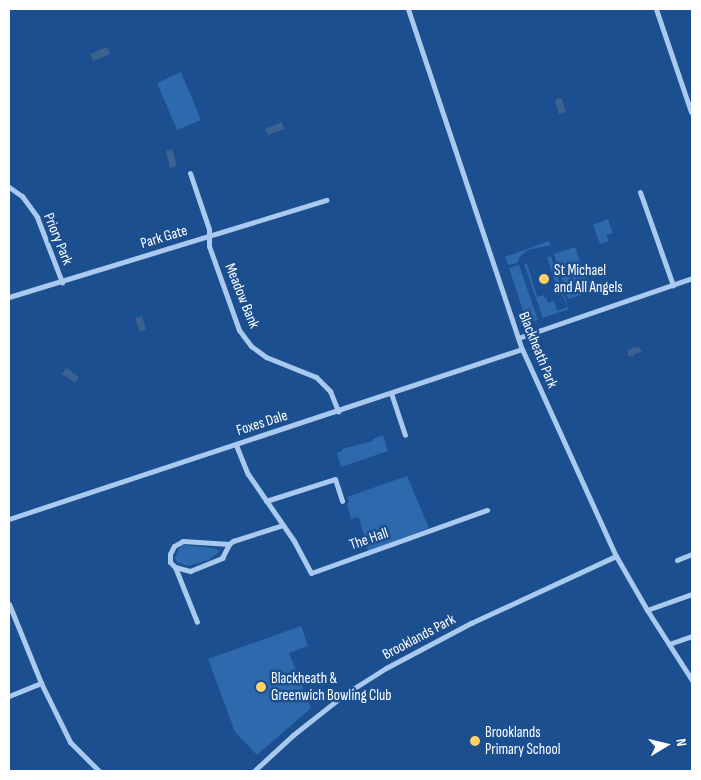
<!DOCTYPE html>
<html>
<head>
<meta charset="utf-8">
<style>
  body { margin:0 }
  #map { position:relative; width:701px; height:780px; overflow:hidden; background:#1b4f8f; font-family:"Sofia Sans Condensed",sans-serif }
  div>[style] { position:absolute }
  .green>* { inset:0; background:#2e69ad }
  .water>* { inset:0; background:#3c6290 }
  .street>* { height:5px; margin:-2.5px; padding:0 2.5px; transform-origin:2.5px; border-radius:2.5px; background:#a9c9ee }
  .dots>* { width:14px; height:14px; translate:-50% -50%; box-sizing:border-box; border:2px solid #1b4f8f; border-radius:50% }
  span { translate:-50% -50%; white-space:nowrap; text-align:center; line-height:1.15; -webkit-text-stroke:5px #1b4f8f; paint-order:stroke }
  .street-label { font-size:15px; color:#fff }
  .poi-label { font-size:15px; color:#fff }
  .left { translate:0 -50%; text-align:left }
  .frame { position:absolute; inset:0; border:10px solid #fff; pointer-events:none }
  .north { position:absolute; left:641px; top:720px; width:50px; height:50px; -webkit-text-stroke:4px #1b4f8f; paint-order:stroke; rotate:81deg; font-size:14px; font-weight:700; line-height:20px; text-align:center; color:#fff }
  .north::after { content:''; display:block; margin:auto; width:18px; height:22px; background:#fff; clip-path:polygon(50% 0,100% 100%,50% 72%,0 100%) }
</style>
</head>
<body>
<div id="map">
  <div class="green">
    <i style="clip-path:polygon(181px 72px,201px 120px,177px 130px,157px 83px)"></i>
    <i style="clip-path:polygon(608px 219px,613px 233px,606px 235px,609px 241px,600px 244px,593px 225px)"></i>
    <i style="clip-path:polygon(549px 241px,551px 245px,528px 250px,520px 256px,517px 263px,508px 265px,505px 257px)"></i>
    <i style="clip-path:polygon(575px 247px,590px 292px,568px 299px,554px 254px)"></i>
    <i style="clip-path:polygon(551px 256px,562px 290px,558px 291px,547px 257px)"></i>
    <i style="clip-path:polygon(527px 263px,537px 297px,544px 295px,544px 299px,546px 297px,548px 303px,554px 300px,557px 311px,568px 307px,561px 293px,563px 292px,569px 309px,543px 318px,524px 264px)"></i>
    <i style="clip-path:polygon(519px 265px,538px 320px,527px 323px,509px 268px)"></i>
    <i style="clip-path:polygon(383px 435px,388px 451px,341px 467px,337px 453px,342px 451px,342px 449px,373px 441px,373px 439px)"></i>
    <i style="clip-path:polygon(407px 476px,429px 528px,368px 551px,359px 517px,351px 519px,347px 504px,349px 502px,347px 497px)"></i>
    <i style="clip-path:polygon(183px 545px,213px 548px,220px 551px,209px 560px,188px 566px,177px 562px,175px 558px,179px 548px)"></i>
    <i style="clip-path:polygon(301px 626px,308px 646px,289px 653px,311px 708px,257px 755px,235px 732px,208px 659px)"></i>
  </div>
  <div class="water">
    <i style="clip-path:polygon(107px 47px,110px 54px,93px 61px,90px 54px)"></i>
    <i style="clip-path:polygon(558px 98px,562px 99px,566px 112px,559px 114px,555px 101px)"></i>
    <i style="clip-path:polygon(282px 122px,284px 129px,268px 135px,265px 129px)"></i>
    <i style="clip-path:polygon(172px 149px,177px 166px,170px 168px,166px 151px)"></i>
    <i style="clip-path:polygon(142px 316px,146px 330px,140px 332px,135px 318px)"></i>
    <i style="clip-path:polygon(634px 347px,640px 348px,642px 352px,635px 354px,632px 357px,628px 356px,628px 350px)"></i>
    <i style="clip-path:polygon(66px 368px,79px 377px,75px 383px,62px 374px)"></i>
  </div>
  <div class="street">
    <i style="left:408px;top:9px;width:359px;rotate:71.5deg"></i>
    <i style="left:522px;top:349px;width:227px;rotate:65.6deg"></i>
    <i style="left:616px;top:556px;width:62px;rotate:60.1deg"></i>
    <i style="left:647px;top:610px;width:83px;rotate:57.3deg"></i>
    <i style="left:656px;top:9px;width:109px;rotate:71.2deg"></i>
    <i style="left:190px;top:173px;width:59px;rotate:71.3deg"></i>
    <i style="left:209px;top:229px;width:17px;rotate:90deg"></i>
    <i style="left:209px;top:246px;width:89px;rotate:70.3deg"></i>
    <i style="left:239px;top:330px;width:20px;rotate:53deg"></i>
    <i style="left:251px;top:346px;width:19px;rotate:36deg"></i>
    <i style="left:266px;top:357px;width:54px;rotate:21.8deg"></i>
    <i style="left:316px;top:377px;width:20px;rotate:45deg"></i>
    <i style="left:330px;top:391px;width:22px;rotate:68deg"></i>
    <i style="left:9px;top:187px;width:16px;rotate:35deg"></i>
    <i style="left:22px;top:196px;width:26px;rotate:54deg"></i>
    <i style="left:37px;top:217px;width:70px;rotate:69deg"></i>
    <i style="left:640px;top:192px;width:99px;rotate:70.5deg"></i>
    <i style="left:9px;top:297px;width:332px;rotate:-17deg"></i>
    <i style="left:518px;top:338px;width:184px;rotate:-19deg"></i>
    <i style="left:391px;top:393px;width:44px;rotate:71.6deg"></i>
    <i style="left:236px;top:445px;width:31px;rotate:68deg"></i>
    <i style="left:248px;top:474px;width:81px;rotate:55.5deg"></i>
    <i style="left:294px;top:541px;width:36px;rotate:62deg"></i>
    <i style="left:311px;top:573px;width:187px;rotate:-19.7deg"></i>
    <i style="left:266px;top:501px;width:72px;rotate:-17.7deg"></i>
    <i style="left:335px;top:479px;width:23px;rotate:72deg"></i>
    <i style="left:9px;top:519px;width:540px;rotate:-18.33deg"></i>
    <i style="left:229px;top:544px;width:46px;rotate:-176.3deg"></i>
    <i style="left:183px;top:541px;width:10px;rotate:151deg"></i>
    <i style="left:174px;top:546px;width:9px;rotate:117deg"></i>
    <i style="left:170px;top:554px;width:8px;rotate:90deg"></i>
    <i style="left:170px;top:562px;width:7px;rotate:45deg"></i>
    <i style="left:175px;top:567px;width:16px;rotate:15deg"></i>
    <i style="left:190px;top:571px;width:35px;rotate:-22deg"></i>
    <i style="left:222px;top:558px;width:16px;rotate:-63deg"></i>
    <i style="left:229px;top:544px;width:5px;rotate:-37deg"></i>
    <i style="left:233px;top:541px;width:52px;rotate:-17.7deg"></i>
    <i style="left:677px;top:560px;width:16px;rotate:-22deg"></i>
    <i style="left:175px;top:567px;width:59px;rotate:68.2deg"></i>
    <i style="left:9px;top:604px;width:85px;rotate:67.9deg"></i>
    <i style="left:41px;top:683px;width:66px;rotate:63.8deg"></i>
    <i style="left:70px;top:742px;width:41px;rotate:45deg"></i>
    <i style="left:647px;top:610px;width:48px;rotate:-19.6deg"></i>
    <i style="left:669px;top:644px;width:24px;rotate:-19deg"></i>
    <i style="left:9px;top:696px;width:35px;rotate:-22deg"></i>
    <i style="left:254px;top:771px;width:53px;rotate:-42.7deg"></i>
    <i style="left:293px;top:735px;width:66px;rotate:-38.3deg"></i>
    <i style="left:345px;top:694px;width:49px;rotate:-32.4deg"></i>
    <i style="left:386px;top:668px;width:96px;rotate:-27.9deg"></i>
    <i style="left:471px;top:623px;width:160px;rotate:-24.8deg"></i>
  </div>
  <div class="dots">
    <i style="left:544px;top:279px;background:#ffd166"></i>
    <i style="left:261px;top:687px;background:#ffd166"></i>
    <i style="left:475px;top:741px;background:#ffd166"></i>
  </div>
  <div class="street-label">
    <span style="left:164px;top:237px;rotate:-17deg">Park Gate</span>
    <span style="left:58px;top:239px;rotate:68deg">Priory Park</span>
    <span style="left:242px;top:296px;rotate:68deg">Meadow Bank</span>
    <span style="left:538px;top:350px;rotate:68deg">Blackheath Park</span>
    <span style="left:262px;top:423px;rotate:-18deg">Foxes Dale</span>
    <span style="left:369px;top:539px;rotate:-19deg">The Hall</span>
    <span style="left:419px;top:637px;rotate:-28deg">Brooklands Park</span>
  </div>
  <div class="poi-label">
    <span class="left" style="left:554px;top:279px">St Michael<br>and All Angels</span>
    <span class="left" style="left:271px;top:687px">Blackheath &amp;<br>Greenwich Bowling Club</span>
    <span class="left" style="left:485px;top:741px">Brooklands<br>Primary School</span>
  </div>
  <div class="frame"></div>
  <div class="north">N</div>
</div>
</body>
</html>
